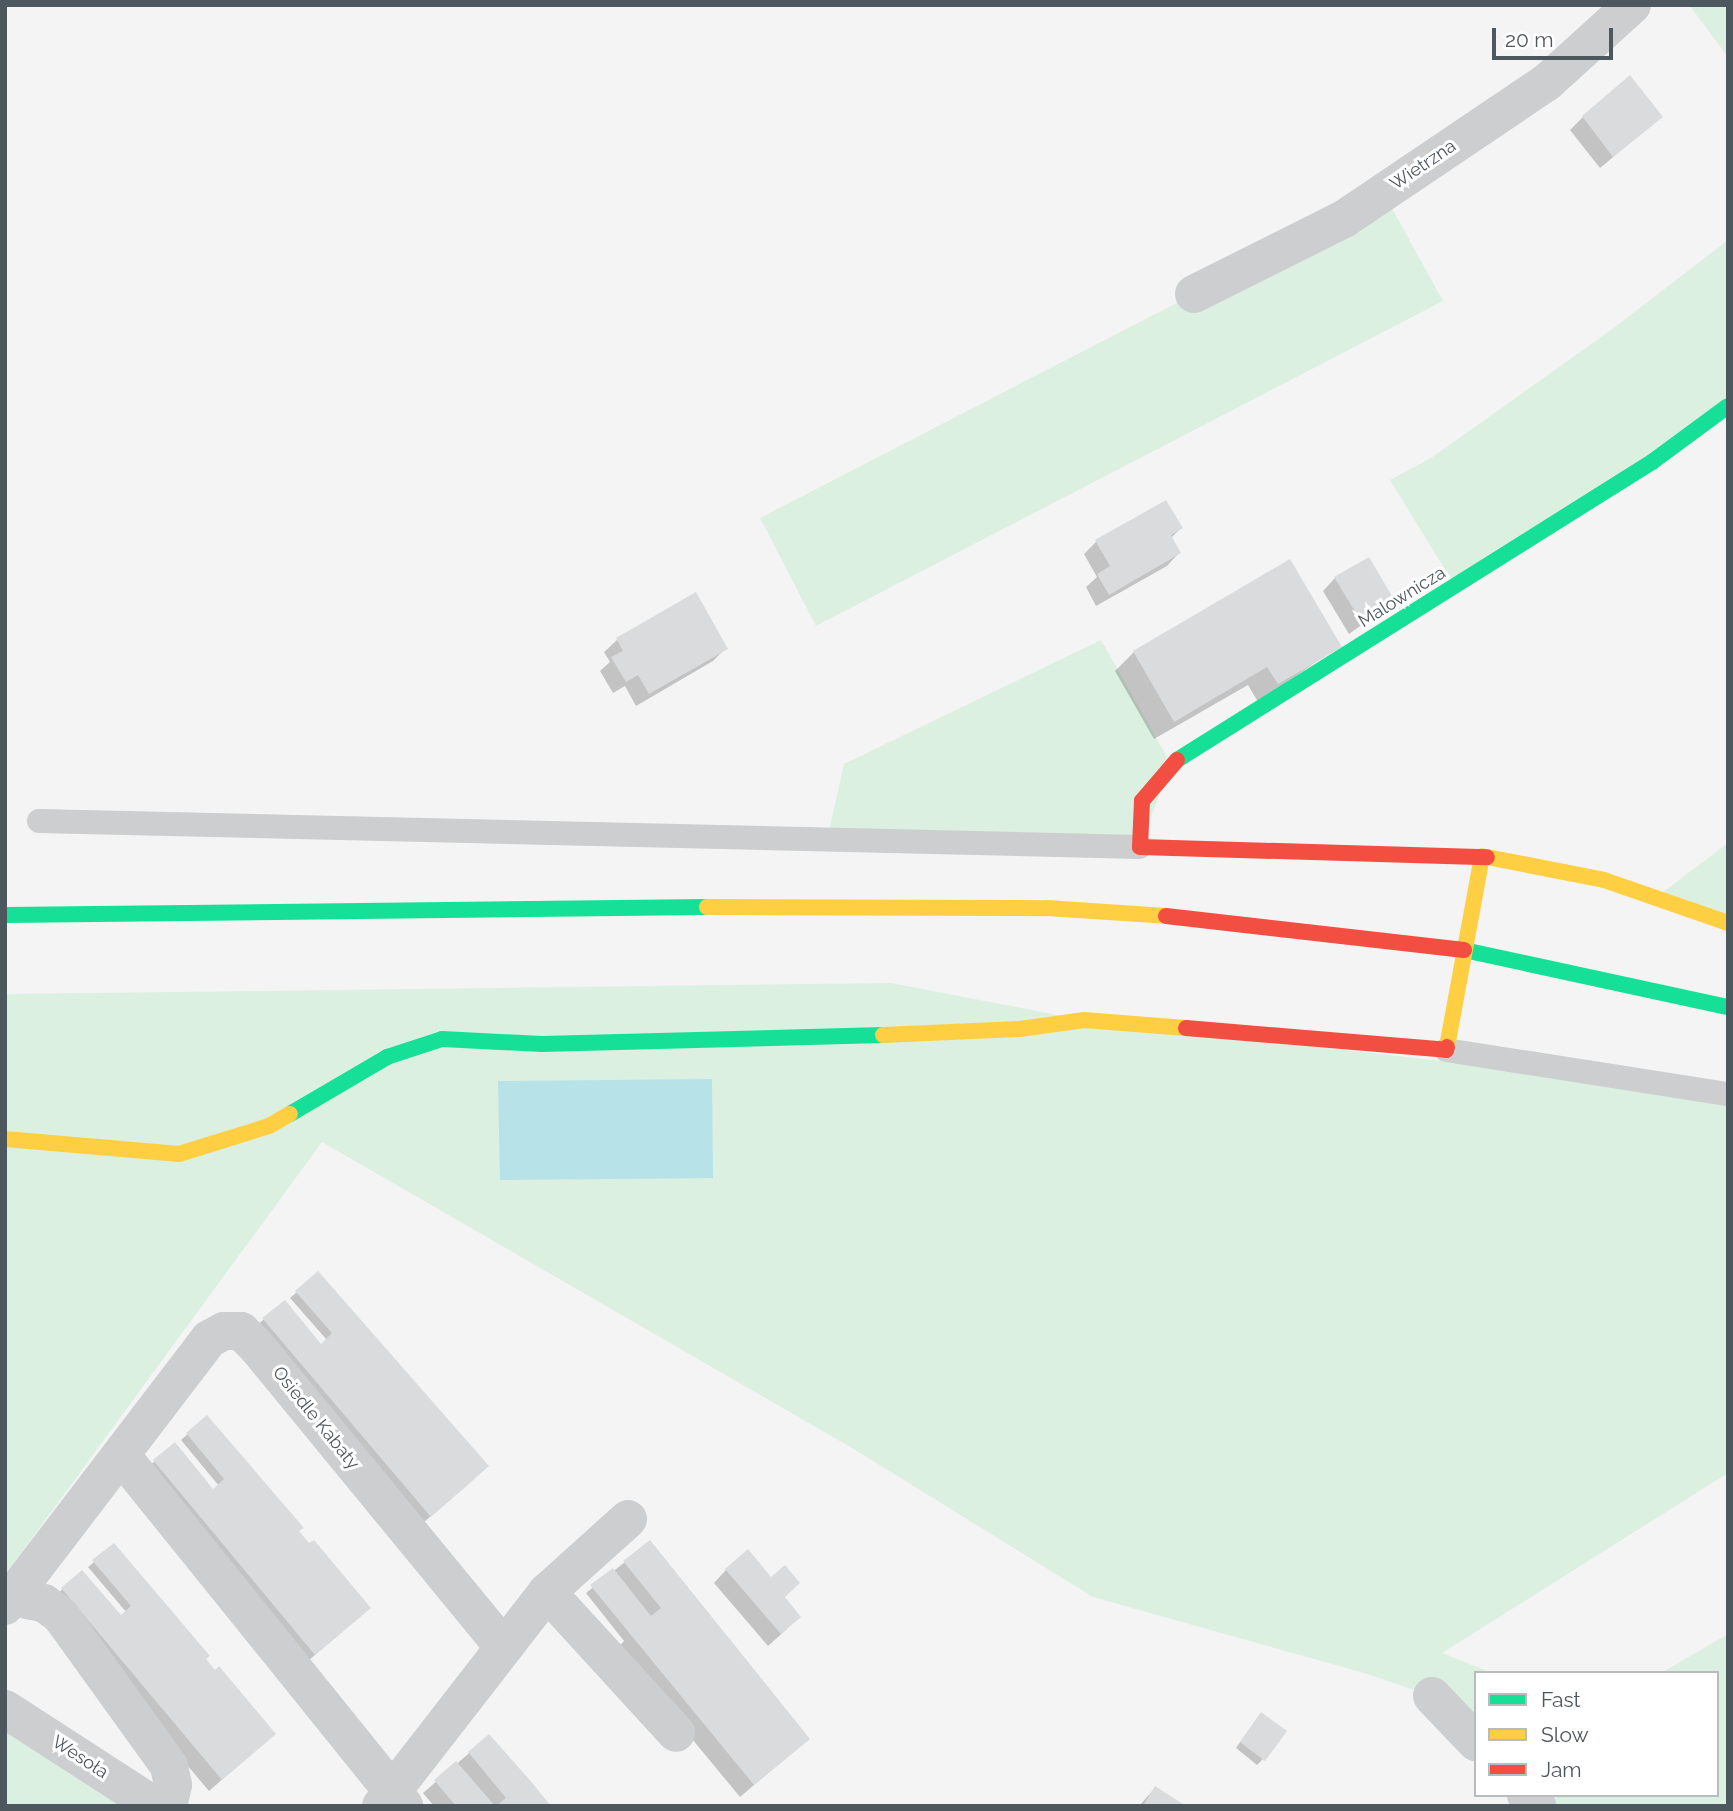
<!DOCTYPE html>
<html>
<head>
<meta charset="utf-8">
<style>
  body { margin:0 }
  #map { position:relative; width:1733px; height:1811px; overflow:hidden; background:#f4f4f4; font-family:Raleway,sans-serif }
  div>[style] { position:absolute }
  .green>* { inset:0; background:#dcf0e2 }
  .water>* { inset:0; background:#b6e2e8 }
  .shadow>* { inset:0; background:#0003 }
  .building>* { inset:0; background:#dadbdc }
  .lane>* { height:24px; margin:-12px; padding:0 12px; transform-origin:12px; border-radius:12px; background:#cccecf }
  .street>* { height:38px; margin:-19px; padding:0 19px; transform-origin:19px; border-radius:19px; background:#cccecf }
  .fast>* { height:16px; margin:-8px; padding:0 8px; transform-origin:8px; border-radius:8px; background:#16e098 }
  .slow>* { height:16px; margin:-8px; padding:0 8px; transform-origin:8px; border-radius:8px; background:#ffcf43 }
  .jam>* { height:16px; margin:-8px; padding:0 8px; transform-origin:8px; border-radius:8px; background:#f24e42 }
  span { translate:-50% -50%; white-space:nowrap; text-align:center; line-height:1.15; -webkit-text-stroke:6px #fff; paint-order:stroke }
  .street-label { font-size:18px; color:#4d575e }
  .frame { position:absolute; inset:0; border:7px solid #4d575e; pointer-events:none }
  .legend { position:absolute; left:1474px; top:1671px; width:245px; height:126px; box-sizing:border-box; background:#fff; border:2px solid #b8bcbf; margin:0; padding:9px 12px; list-style:none; font-size:21px; color:#4d575e }
  .legend li { display:flex; align-items:center; gap:14px; height:35px }
  .legend b { width:35px; border:2px solid #b8bcbf }
  .scale { position:absolute; left:1492px; top:28px; width:121px; height:32px; box-sizing:border-box; border:4px solid #4d575e; border-top:0; padding-left:9px; font-size:21px; line-height:24px; white-space:nowrap; color:#4d575e; -webkit-text-stroke:5px #fff; paint-order:stroke }
</style>
</head>
<body>
<div id="map">
  <div class="green">
    <i style="clip-path:polygon(1689px 5px,1728px 5px,1728px 57px)"></i>
    <i style="clip-path:polygon(1383px 192px,1443px 301px,816px 626px,760px 518px,1194px 294px)"></i>
    <i style="clip-path:polygon(1728px 240px,1728px 406px,1455px 586px,1390px 480px,1431px 458px,1611px 330px)"></i>
    <i style="clip-path:polygon(1101px 640px,1171px 764px,1140px 847px,827px 839px,844px 764px)"></i>
    <i style="clip-path:polygon(1728px 843px,1728px 923px,1655px 898px)"></i>
    <i style="clip-path:polygon(891px 983px,1084px 1020px,1728px 1094px,1728px 1473px,1442px 1653px,1492px 1673px,1476px 1673px,1476px 1742px,1432px 1696px,1364px 1673px,1093px 1597px,852px 1448px,322px 1142px,5px 1575px,5px 994px)"></i>
    <i style="clip-path:polygon(1728px 1634px,1728px 1806px,1537px 1806px,1526px 1795px,1717px 1795px,1717px 1673px,1661px 1673px)"></i>
    <i style="clip-path:polygon(5px 1709px,155px 1806px,5px 1806px)"></i>
  </div>
  <div class="water">
    <i style="clip-path:polygon(712px 1079px,713px 1178px,500px 1180px,498px 1081px)"></i>
  </div>
  <div class="shadow">
    <i style="clip-path:polygon(1583px 117px,1661px 117px,1600px 168px,1570px 130px)"></i>
    <i style="clip-path:polygon(1181px 528px,1171px 538px,1179px 553px,1167px 566px,1096px 606px,1086px 587px,1097px 577px,1084px 554px,1096px 542px)"></i>
    <i style="clip-path:polygon(1335px 578px,1394px 602px,1349px 634px,1323px 591px)"></i>
    <i style="clip-path:polygon(695px 595px,726px 648px,713px 661px,636px 706px,625px 686px,613px 693px,600px 671px,610px 662px,604px 652px,617px 640px)"></i>
    <i style="clip-path:polygon(1339px 646px,1258px 702px,1248px 685px,1154px 739px,1115px 671px,1134px 652px)"></i>
    <i style="clip-path:polygon(318px 1274px,474px 1479px,417px 1528px,257px 1325px,285px 1302px,320px 1346px,327px 1340px,290px 1298px)"></i>
    <i style="clip-path:polygon(207px 1417px,297px 1532px,356px 1620px,302px 1666px,148px 1467px,175px 1444px,205px 1494px,219px 1486px,181px 1440px)"></i>
    <i style="clip-path:polygon(94px 1562px,204px 1659px,274px 1734px,209px 1791px,88px 1648px,56px 1595px,82px 1572px,121px 1618px,127px 1613px,88px 1567px)"></i>
    <i style="clip-path:polygon(625px 1562px,808px 1739px,740px 1797px,617px 1648px,624px 1641px,586px 1593px)"></i>
    <i style="clip-path:polygon(726px 1570px,783px 1598px,787px 1629px,768px 1646px,714px 1583px)"></i>
    <i style="clip-path:polygon(1256px 1720px,1263px 1759px,1257px 1765px,1236px 1748px)"></i>
    <i style="clip-path:polygon(489px 1736px,548px 1806px,434px 1806px,423px 1793px)"></i>
    <i style="clip-path:polygon(1155px 1788px,1183px 1806px,1139px 1806px)"></i>
  </div>
  <div class="building">
    <i style="clip-path:polygon(1630px 75px,1663px 117px,1613px 157px,1582px 116px)"></i>
    <i style="clip-path:polygon(1166px 500px,1183px 528px,1171px 535px,1181px 553px,1109px 595px,1097px 574px,1110px 566px,1095px 540px)"></i>
    <i style="clip-path:polygon(1369px 557px,1396px 603px,1362px 623px,1334px 577px)"></i>
    <i style="clip-path:polygon(1290px 559px,1342px 647px,1278px 684px,1267px 667px,1174px 722px,1133px 651px)"></i>
    <i style="clip-path:polygon(696px 592px,728px 649px,649px 694px,638px 675px,626px 682px,611px 657px,623px 651px,616px 638px)"></i>
    <i style="clip-path:polygon(318px 1271px,489px 1466px,431px 1517px,262px 1318px,285px 1300px,321px 1344px,332px 1333px,295px 1291px)"></i>
    <i style="clip-path:polygon(207px 1415px,304px 1528px,299px 1531px,309px 1543px,314px 1540px,371px 1608px,315px 1655px,153px 1460px,175px 1442px,213px 1489px,224px 1479px,186px 1433px)"></i>
    <i style="clip-path:polygon(650px 1540px,810px 1739px,754px 1785px,590px 1585px,613px 1568px,651px 1616px,661px 1608px,623px 1561px)"></i>
    <i style="clip-path:polygon(114px 1543px,210px 1656px,206px 1659px,215px 1670px,219px 1666px,276px 1734px,222px 1780px,61px 1588px,82px 1570px,121px 1615px,131px 1606px,92px 1560px)"></i>
    <i style="clip-path:polygon(748px 1549px,771px 1577px,785px 1565px,800px 1583px,785px 1597px,801px 1617px,781px 1634px,725px 1569px)"></i>
    <i style="clip-path:polygon(1261px 1712px,1287px 1731px,1265px 1761px,1240px 1742px)"></i>
    <i style="clip-path:polygon(489px 1734px,528px 1778px,551px 1806px,496px 1806px,506px 1798px,468px 1752px)"></i>
    <i style="clip-path:polygon(456px 1761px,495px 1806px,456px 1806px,434px 1780px)"></i>
    <i style="clip-path:polygon(1155px 1786px,1186px 1806px,1143px 1806px)"></i>
  </div>
  <div class="lane">
    <i style="left:39px;top:821px;width:1101px;rotate:1.35deg"></i>
    <i style="left:1446px;top:1050px;width:285px;rotate:8.9deg"></i>
  </div>
  <div class="street">
    <i style="left:1194px;top:294px;width:168px;rotate:-26.6deg"></i>
    <i style="left:1344px;top:219px;width:244px;rotate:-34deg"></i>
    <i style="left:1546px;top:83px;width:116px;rotate:-42.2deg"></i>
    <i style="left:121px;top:1455px;width:451px;rotate:51.1deg"></i>
    <i style="left:547px;top:1592px;width:191px;rotate:47.5deg"></i>
    <i style="left:12px;top:1597px;width:33px;rotate:11deg"></i>
    <i style="left:44px;top:1603px;width:21px;rotate:37deg"></i>
    <i style="left:61px;top:1616px;width:185px;rotate:54.2deg"></i>
    <i style="left:169px;top:1766px;width:19px;rotate:78deg"></i>
    <i style="left:173px;top:1785px;width:22px;rotate:103deg"></i>
    <i style="left:5px;top:1606px;width:336px;rotate:-52.6deg"></i>
    <i style="left:209px;top:1339px;width:17px;rotate:-28deg"></i>
    <i style="left:224px;top:1331px;width:17px"></i>
    <i style="left:241px;top:1331px;width:23px;rotate:45deg"></i>
    <i style="left:257px;top:1347px;width:387px;rotate:50.6deg"></i>
    <i style="left:1432px;top:1696px;width:64px;rotate:46.3deg"></i>
    <i style="left:5px;top:1709px;width:179px;rotate:32.9deg"></i>
    <i style="left:1526px;top:1795px;width:16px;rotate:45deg"></i>
    <i style="left:381px;top:1806px;width:271px;rotate:-52.2deg"></i>
    <i style="left:547px;top:1592px;width:109px;rotate:-42deg"></i>
  </div>
  <div class="fast">
    <i style="left:1177px;top:760px;width:561px;rotate:-32.1deg"></i>
    <i style="left:1652px;top:462px;width:94px;rotate:-36.4deg"></i>
    <i style="left:5px;top:915px;width:702px;rotate:-0.65deg"></i>
    <i style="left:1464px;top:950px;width:270px;rotate:12.2deg"></i>
    <i style="left:290px;top:1114px;width:113px;rotate:-30.4deg"></i>
    <i style="left:387px;top:1057px;width:58px;rotate:-18.1deg"></i>
    <i style="left:442px;top:1039px;width:100px;rotate:2.9deg"></i>
    <i style="left:542px;top:1044px;width:341px;rotate:-1.5deg"></i>
  </div>
  <div class="slow">
    <i style="left:1487px;top:857px;width:119px;rotate:11.1deg"></i>
    <i style="left:1604px;top:880px;width:131px;rotate:19.1deg"></i>
    <i style="left:707px;top:907px;width:340px;rotate:0.2deg"></i>
    <i style="left:1047px;top:908px;width:119px;rotate:3.8deg"></i>
    <i style="left:883px;top:1035px;width:137px;rotate:-2.5deg"></i>
    <i style="left:1020px;top:1029px;width:65px;rotate:-8deg"></i>
    <i style="left:1084px;top:1020px;width:102px;rotate:4.5deg"></i>
    <i style="left:1447px;top:1047px;width:194px;rotate:-79.6deg"></i>
    <i style="left:5px;top:1139px;width:175px;rotate:4.9deg"></i>
    <i style="left:179px;top:1154px;width:94px;rotate:-17.3deg"></i>
    <i style="left:269px;top:1126px;width:24px;rotate:-30deg"></i>
  </div>
  <div class="jam">
    <i style="left:1177px;top:760px;width:54px;rotate:130.5deg"></i>
    <i style="left:1142px;top:801px;width:46px;rotate:92.5deg"></i>
    <i style="left:1140px;top:847px;width:347px;rotate:1.7deg"></i>
    <i style="left:1166px;top:916px;width:300px;rotate:6.5deg"></i>
    <i style="left:1186px;top:1028px;width:261px;rotate:4.8deg"></i>
    <i style="left:1446px;top:1050px;width:3px;rotate:-72deg"></i>
  </div>
  <div class="street-label">
    <span style="left:1423px;top:165px;rotate:-34deg">Wietrzna</span>
    <span style="left:1402px;top:597px;rotate:-32deg">Malownicza</span>
    <span style="left:316px;top:1418px;rotate:51deg">Osiedle Kabaty</span>
    <span style="left:80px;top:1757px;rotate:33deg">Wesoła</span>
  </div>
  <div class="frame"></div>
  <ul class="legend">
  <li><b style="height:9px;background:#16e098"></b>Fast</li>
  <li><b style="height:9px;background:#ffcf43"></b>Slow</li>
  <li><b style="height:9px;background:#f24e42"></b>Jam</li>
  </ul>
  <div class="scale">20 m</div>
</div>
</body>
</html>
